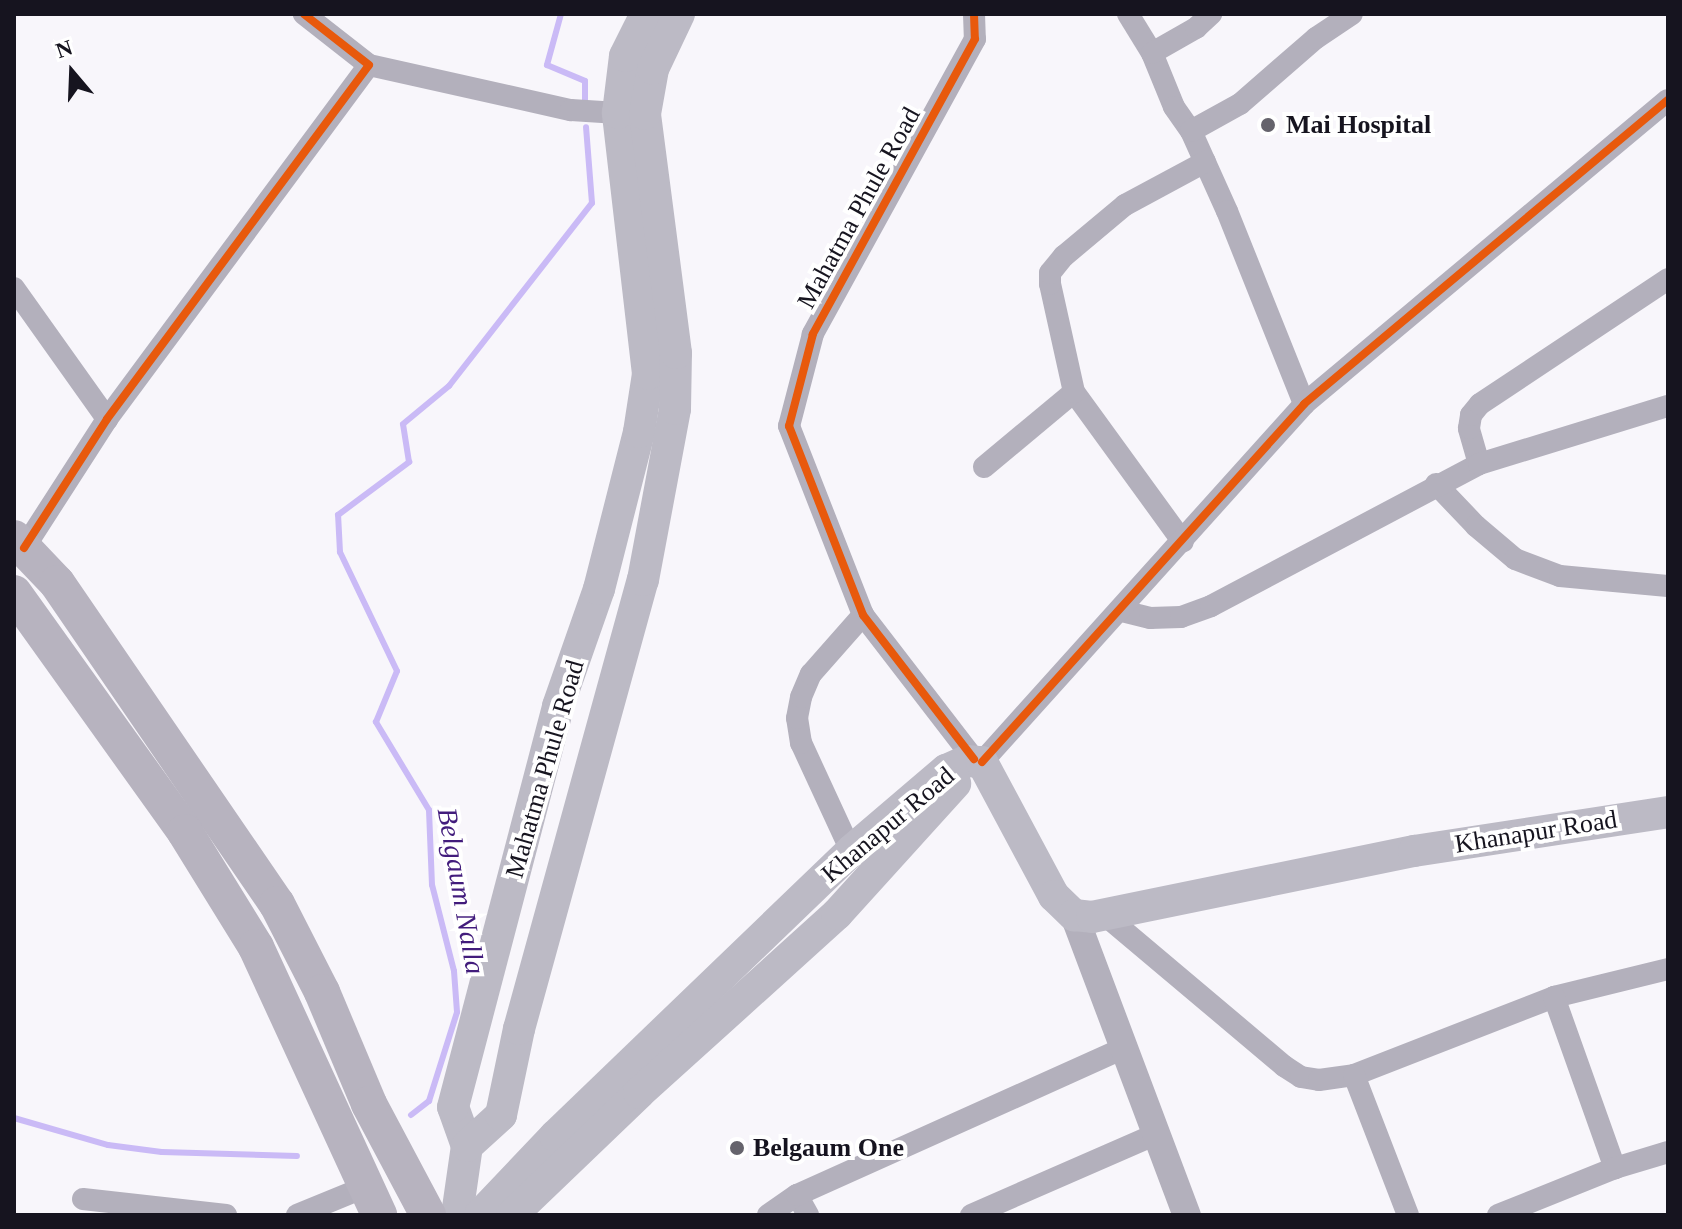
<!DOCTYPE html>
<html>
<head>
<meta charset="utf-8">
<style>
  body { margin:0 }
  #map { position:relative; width:1682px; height:1229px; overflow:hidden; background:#f8f6fb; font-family:Georgia,serif }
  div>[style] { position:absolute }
  .stream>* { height:6px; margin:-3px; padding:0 3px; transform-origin:3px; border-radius:3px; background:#cabaf6 }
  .minor>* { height:22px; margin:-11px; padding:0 11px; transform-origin:11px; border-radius:11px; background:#b3b0bc }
  .tertiary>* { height:28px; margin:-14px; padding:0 14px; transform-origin:14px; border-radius:14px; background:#b3b0bc }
  .secondary>* { height:32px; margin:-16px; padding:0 16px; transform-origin:16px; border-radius:16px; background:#bcbac5 }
  .primary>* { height:36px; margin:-18px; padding:0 18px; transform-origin:18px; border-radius:18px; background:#b7b3bf }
  .cycleway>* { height:8px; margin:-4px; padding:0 4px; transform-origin:4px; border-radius:4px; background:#e8590c }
  .dots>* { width:22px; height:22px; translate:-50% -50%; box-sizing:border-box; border:4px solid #fff; border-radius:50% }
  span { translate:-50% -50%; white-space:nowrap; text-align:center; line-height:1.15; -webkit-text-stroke:8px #fff; paint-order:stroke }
  .poi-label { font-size:26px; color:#16141f; font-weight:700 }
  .left { translate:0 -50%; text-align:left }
  .street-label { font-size:26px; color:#16141f }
  .water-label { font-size:28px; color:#421c7c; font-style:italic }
  .frame { position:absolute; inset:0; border:16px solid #16141f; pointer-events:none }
  .north { position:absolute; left:32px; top:32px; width:80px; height:80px; -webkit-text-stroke:6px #fff; paint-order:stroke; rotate:341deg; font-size:22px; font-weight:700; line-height:32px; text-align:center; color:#16141f }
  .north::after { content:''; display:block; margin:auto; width:28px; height:36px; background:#16141f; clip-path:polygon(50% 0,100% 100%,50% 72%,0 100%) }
</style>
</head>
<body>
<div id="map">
  <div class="stream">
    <i style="left:561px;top:14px;width:53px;rotate:105.4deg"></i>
    <i style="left:547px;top:65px;width:41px;rotate:22.8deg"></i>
    <i style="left:585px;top:81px;width:19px;rotate:90deg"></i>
    <i style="left:411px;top:1115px;width:23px;rotate:-38deg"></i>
    <i style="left:429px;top:1101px;width:93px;rotate:-72.5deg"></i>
    <i style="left:457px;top:1012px;width:41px;rotate:-94.2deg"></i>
    <i style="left:454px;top:971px;width:89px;rotate:-104.3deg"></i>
    <i style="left:432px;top:885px;width:75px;rotate:-92.3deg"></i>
    <i style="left:429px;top:810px;width:103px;rotate:-121.1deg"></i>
    <i style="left:376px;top:722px;width:55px;rotate:-67.6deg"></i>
    <i style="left:397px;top:671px;width:132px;rotate:-115.6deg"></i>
    <i style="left:340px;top:552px;width:37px;rotate:-93deg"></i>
    <i style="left:338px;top:515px;width:89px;rotate:-36.7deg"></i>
    <i style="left:409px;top:462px;width:38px;rotate:-99deg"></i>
    <i style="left:403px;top:424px;width:60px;rotate:-39.6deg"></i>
    <i style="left:449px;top:386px;width:232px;rotate:-52deg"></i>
    <i style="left:592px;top:203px;width:76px;rotate:-94.5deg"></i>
    <i style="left:14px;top:1118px;width:98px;rotate:16deg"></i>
    <i style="left:108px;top:1145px;width:54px;rotate:7.4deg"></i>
    <i style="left:162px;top:1152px;width:135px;rotate:1.7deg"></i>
  </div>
  <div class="minor">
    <i style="left:974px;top:14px;width:25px;rotate:88deg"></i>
    <i style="left:975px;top:39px;width:337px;rotate:118.8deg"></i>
    <i style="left:813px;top:334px;width:95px;rotate:104.6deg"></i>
    <i style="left:789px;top:426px;width:203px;rotate:68.6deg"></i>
    <i style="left:863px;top:615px;width:182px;rotate:52.4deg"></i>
    <i style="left:1128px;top:14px;width:46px;rotate:58.4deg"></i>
    <i style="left:1152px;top:53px;width:58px;rotate:67.8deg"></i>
    <i style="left:1174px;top:107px;width:29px;rotate:55deg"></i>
    <i style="left:1191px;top:131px;width:88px;rotate:65.8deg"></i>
    <i style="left:1227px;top:211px;width:208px;rotate:68.2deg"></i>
    <i style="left:1152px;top:53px;width:51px;rotate:-29.6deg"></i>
    <i style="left:1196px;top:28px;width:21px;rotate:-43deg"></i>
    <i style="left:369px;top:65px;width:207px;rotate:12.6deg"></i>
    <i style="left:571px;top:110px;width:47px;rotate:3.7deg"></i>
    <i style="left:1191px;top:131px;width:56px;rotate:-28.9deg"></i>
    <i style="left:1240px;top:104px;width:101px;rotate:-41deg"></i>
    <i style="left:1316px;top:38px;width:43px;rotate:-33.7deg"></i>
    <i style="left:14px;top:288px;width:161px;rotate:54.6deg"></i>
    <i style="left:1074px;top:392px;width:185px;rotate:54deg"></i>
    <i style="left:1479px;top:464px;width:37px;rotate:-106deg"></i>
    <i style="left:1469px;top:428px;width:13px;rotate:-81deg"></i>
    <i style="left:1471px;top:415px;width:14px;rotate:-51deg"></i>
    <i style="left:1480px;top:404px;width:226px;rotate:-33.6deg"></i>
    <i style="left:984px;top:467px;width:117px;rotate:-39.8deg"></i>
    <i style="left:1074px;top:392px;width:111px;rotate:-102.5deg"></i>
    <i style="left:1050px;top:284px;width:11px;rotate:-90deg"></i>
    <i style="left:1050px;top:273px;width:22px;rotate:-51deg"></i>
    <i style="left:1064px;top:256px;width:80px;rotate:-39.9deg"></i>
    <i style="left:1125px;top:205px;width:91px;rotate:-28.3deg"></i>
    <i style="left:1436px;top:484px;width:58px;rotate:46.4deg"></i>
    <i style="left:1476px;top:526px;width:51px;rotate:40.2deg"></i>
    <i style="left:1515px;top:559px;width:48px;rotate:20.7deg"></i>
    <i style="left:1560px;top:576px;width:108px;rotate:5.3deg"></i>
    <i style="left:24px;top:548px;width:153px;rotate:-57.2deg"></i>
    <i style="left:107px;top:419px;width:440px;rotate:-53.5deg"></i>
    <i style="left:369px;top:65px;width:83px;rotate:-141.9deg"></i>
    <i style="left:1122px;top:611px;width:29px;rotate:14deg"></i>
    <i style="left:1150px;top:618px;width:31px;rotate:-2deg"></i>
    <i style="left:1181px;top:617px;width:32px;rotate:-20deg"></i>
    <i style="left:1211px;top:606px;width:303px;rotate:-27.9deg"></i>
    <i style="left:1479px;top:464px;width:198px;rotate:-17.1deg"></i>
    <i style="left:982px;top:762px;width:482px;rotate:-48deg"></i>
    <i style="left:1304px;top:404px;width:474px;rotate:-39.9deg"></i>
    <i style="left:851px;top:851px;width:119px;rotate:-114.8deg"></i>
    <i style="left:801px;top:743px;width:25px;rotate:-99deg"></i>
    <i style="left:797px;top:718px;width:21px;rotate:-79deg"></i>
    <i style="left:801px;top:697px;width:25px;rotate:-67deg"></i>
    <i style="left:811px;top:674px;width:79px;rotate:-48.6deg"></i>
    <i style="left:1106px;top:916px;width:233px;rotate:40.1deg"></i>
    <i style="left:1284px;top:1066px;width:20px;rotate:33deg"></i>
    <i style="left:1301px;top:1077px;width:18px;rotate:9deg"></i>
    <i style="left:1319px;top:1080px;width:35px;rotate:-8deg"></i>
    <i style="left:1354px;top:1075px;width:215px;rotate:-21.3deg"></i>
    <i style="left:1554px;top:997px;width:117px;rotate:-13.8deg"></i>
    <i style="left:1554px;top:997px;width:182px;rotate:70.4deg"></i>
    <i style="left:1354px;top:1075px;width:150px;rotate:68.9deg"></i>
    <i style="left:797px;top:1195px;width:23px;rotate:61deg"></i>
    <i style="left:83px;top:1199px;width:144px;rotate:6.4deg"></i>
    <i style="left:297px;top:1215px;width:74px;rotate:-22.4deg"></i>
    <i style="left:768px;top:1215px;width:35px;rotate:-35deg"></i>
    <i style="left:797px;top:1195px;width:359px;rotate:-24.2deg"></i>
    <i style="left:971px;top:1215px;width:202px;rotate:-23.6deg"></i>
    <i style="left:1498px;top:1215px;width:126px;rotate:-21.9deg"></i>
    <i style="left:1615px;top:1168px;width:55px;rotate:-16.8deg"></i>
  </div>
  <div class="tertiary">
    <i style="left:1074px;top:915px;width:321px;rotate:69.4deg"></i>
  </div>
  <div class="secondary">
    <i style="left:467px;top:1146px;width:41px;rotate:-109.7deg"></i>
    <i style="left:453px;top:1107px;width:415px;rotate:-75.3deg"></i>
    <i style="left:558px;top:706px;width:124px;rotate:-70.7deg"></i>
    <i style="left:599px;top:589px;width:162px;rotate:-75.7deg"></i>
    <i style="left:639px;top:432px;width:59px;rotate:-81.2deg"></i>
    <i style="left:648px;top:374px;width:263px;rotate:-96.6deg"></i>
    <i style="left:618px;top:113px;width:57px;rotate:-83deg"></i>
    <i style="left:625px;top:56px;width:47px;rotate:-63.4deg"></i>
    <i style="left:457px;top:1215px;width:70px;rotate:-81.8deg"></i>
    <i style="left:467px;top:1146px;width:46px;rotate:-42.4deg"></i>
    <i style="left:501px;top:1115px;width:88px;rotate:-78.2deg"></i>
    <i style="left:519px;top:1029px;width:466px;rotate:-74.6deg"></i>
    <i style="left:643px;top:580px;width:174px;rotate:-79.4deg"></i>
    <i style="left:675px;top:409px;width:56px;rotate:-89deg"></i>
    <i style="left:676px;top:353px;width:241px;rotate:-97.4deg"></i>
    <i style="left:645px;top:114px;width:46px;rotate:-79.9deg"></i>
    <i style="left:653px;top:69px;width:61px;rotate:-64.7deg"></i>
    <i style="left:480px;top:1215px;width:109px;rotate:-46.5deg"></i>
    <i style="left:555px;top:1136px;width:411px;rotate:-43.9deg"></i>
    <i style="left:851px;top:851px;width:125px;rotate:-40.5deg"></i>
    <i style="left:946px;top:770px;width:22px;rotate:-24deg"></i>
    <i style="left:966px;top:761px;width:16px;rotate:4deg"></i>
    <i style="left:982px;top:762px;width:152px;rotate:61.8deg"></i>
    <i style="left:1054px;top:896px;width:28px;rotate:44deg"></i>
    <i style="left:1074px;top:915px;width:18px;rotate:6deg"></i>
    <i style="left:1092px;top:917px;width:329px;rotate:-11.6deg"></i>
    <i style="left:1414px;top:851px;width:257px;rotate:-8.7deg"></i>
    <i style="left:512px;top:1215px;width:176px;rotate:-43.8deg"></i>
    <i style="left:639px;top:1093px;width:267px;rotate:-42.1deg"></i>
    <i style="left:837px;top:914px;width:176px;rotate:-47.8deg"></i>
  </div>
  <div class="primary">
    <i style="left:14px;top:538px;width:62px;rotate:46.3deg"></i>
    <i style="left:57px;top:583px;width:389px;rotate:55.6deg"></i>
    <i style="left:277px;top:904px;width:99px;rotate:62.9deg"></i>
    <i style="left:322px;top:992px;width:121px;rotate:67.2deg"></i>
    <i style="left:369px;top:1104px;width:126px;rotate:62deg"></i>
    <i style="left:14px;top:593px;width:294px;rotate:54.4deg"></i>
    <i style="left:185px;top:832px;width:135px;rotate:58.3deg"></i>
    <i style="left:256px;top:947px;width:295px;rotate:65.3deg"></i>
  </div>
  <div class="cycleway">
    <i style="left:974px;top:14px;width:25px;rotate:88deg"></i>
    <i style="left:975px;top:39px;width:337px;rotate:118.8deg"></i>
    <i style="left:813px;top:334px;width:95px;rotate:104.6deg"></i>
    <i style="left:789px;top:426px;width:203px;rotate:68.6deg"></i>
    <i style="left:863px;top:615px;width:182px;rotate:52.4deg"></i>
    <i style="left:24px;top:548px;width:153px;rotate:-57.2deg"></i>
    <i style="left:107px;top:419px;width:440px;rotate:-53.5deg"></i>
    <i style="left:369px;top:65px;width:83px;rotate:-141.9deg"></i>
    <i style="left:982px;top:762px;width:482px;rotate:-48deg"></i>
    <i style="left:1304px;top:404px;width:474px;rotate:-39.9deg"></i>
  </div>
  <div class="dots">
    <i style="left:1268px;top:125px;background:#65636c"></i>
    <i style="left:737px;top:1148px;background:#65636c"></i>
  </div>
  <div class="poi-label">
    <span class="left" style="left:1286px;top:125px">Mai Hospital</span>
    <span class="left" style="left:753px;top:1148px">Belgaum One</span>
  </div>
  <div class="street-label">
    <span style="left:859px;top:208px;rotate:-61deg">Mahatma Phule Road</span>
    <span style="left:545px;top:769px;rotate:-74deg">Mahatma Phule Road</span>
    <span style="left:888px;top:825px;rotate:-40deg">Khanapur Road</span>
    <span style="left:1536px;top:832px;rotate:-9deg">Khanapur Road</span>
  </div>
  <div class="water-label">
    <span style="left:461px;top:891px;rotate:80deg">Belgaum Nalla</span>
  </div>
  <div class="frame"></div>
  <div class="north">N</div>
</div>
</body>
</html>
